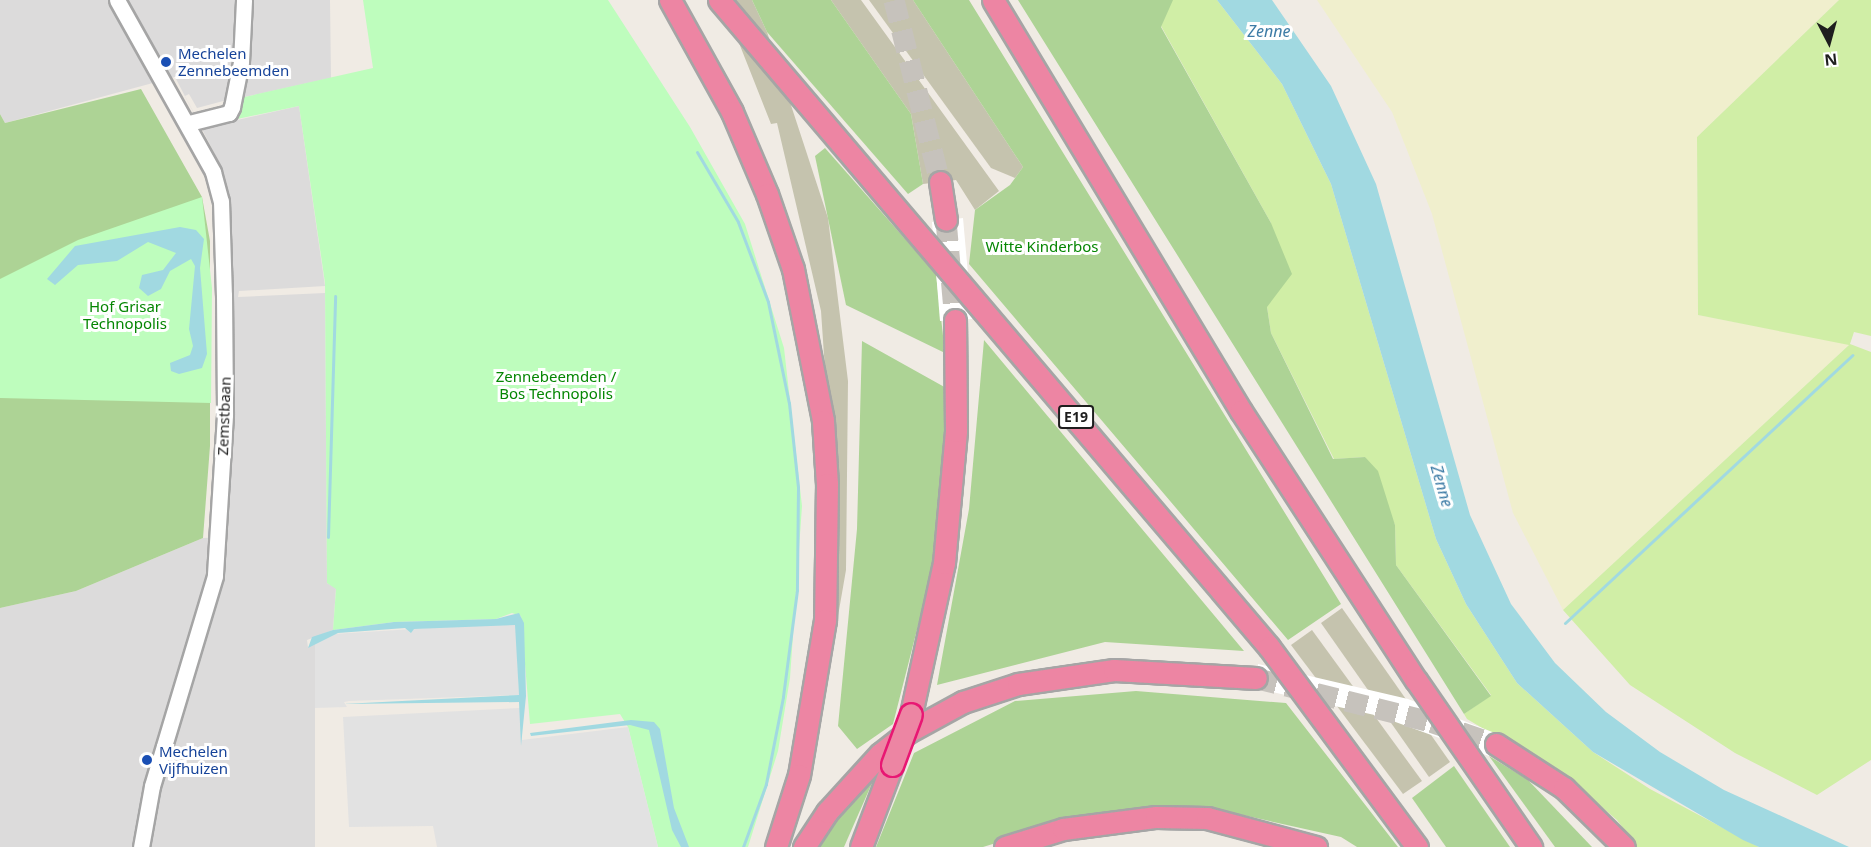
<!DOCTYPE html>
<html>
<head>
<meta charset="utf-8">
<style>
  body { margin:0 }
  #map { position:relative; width:1871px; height:847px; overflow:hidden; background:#f0ebe4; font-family:"Noto Sans",sans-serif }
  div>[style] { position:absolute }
  .residential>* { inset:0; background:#dcdbdb }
  .construction>* { inset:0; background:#c5c3ae }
  .farmland>* { inset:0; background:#f0efcd }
  .grass>* { inset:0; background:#d0eea6 }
  .forest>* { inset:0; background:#add395 }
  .park>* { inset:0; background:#befdbd }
  .parking>* { inset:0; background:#e2e2e2 }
  .water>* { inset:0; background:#a1d9e1 }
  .pier>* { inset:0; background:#fff }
  .stream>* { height:3px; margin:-1.5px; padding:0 1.5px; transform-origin:1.5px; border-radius:1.5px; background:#a1d9e1 }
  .highway-tunnel>* { height:21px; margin-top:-10.5px; transform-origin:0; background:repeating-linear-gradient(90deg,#c6c2bc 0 21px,transparent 0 31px) }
  .roads { filter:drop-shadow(2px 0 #a5a5a5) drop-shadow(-2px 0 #a5a5a5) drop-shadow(0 2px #a5a5a5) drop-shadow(0 -2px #a5a5a5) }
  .minor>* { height:15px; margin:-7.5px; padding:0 7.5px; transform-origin:7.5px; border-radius:7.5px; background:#fff }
  .highway>* { height:21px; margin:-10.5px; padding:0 10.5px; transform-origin:10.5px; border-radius:10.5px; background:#ed85a3 }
  .bridges { filter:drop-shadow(2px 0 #e81773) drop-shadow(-2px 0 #e81773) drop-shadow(0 2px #e81773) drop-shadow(0 -2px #e81773) }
  .highway-bridge>* { height:21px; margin:-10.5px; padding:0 10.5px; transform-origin:10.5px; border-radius:10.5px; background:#ed85a3 }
  .dots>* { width:16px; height:16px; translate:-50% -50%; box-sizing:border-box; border:3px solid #fff; border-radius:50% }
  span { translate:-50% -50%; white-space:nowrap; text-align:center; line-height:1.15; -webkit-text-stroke:6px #fff; paint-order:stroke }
  .shield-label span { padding:2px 4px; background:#fff; border:2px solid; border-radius:4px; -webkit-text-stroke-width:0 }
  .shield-label { font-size:14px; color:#1e1e1e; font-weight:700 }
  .transit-label { font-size:15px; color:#164399 }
  .left { translate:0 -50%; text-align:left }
  .park-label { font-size:15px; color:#058603 }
  .street-label { font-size:15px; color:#1e1e1e }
  .water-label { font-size:16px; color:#3e7ca6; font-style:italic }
  .north { position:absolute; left:1799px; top:12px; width:60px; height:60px; -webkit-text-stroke:4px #fff; paint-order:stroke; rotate:174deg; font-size:16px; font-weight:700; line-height:24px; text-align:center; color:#1e1e1e }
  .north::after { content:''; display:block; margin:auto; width:21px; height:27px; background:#1e1e1e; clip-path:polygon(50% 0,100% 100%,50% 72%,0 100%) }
</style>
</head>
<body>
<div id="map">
  <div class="residential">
    <i style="clip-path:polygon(0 0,239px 0,227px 100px,197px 108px,189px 94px,185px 96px,202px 128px,299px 106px,325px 286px,239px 291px,238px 297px,325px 293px,327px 583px,336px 588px,333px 630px,307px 640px,308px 648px,312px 642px,333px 634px,315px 642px,315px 847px,0 847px,0 608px,76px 591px,203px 538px,226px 537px,232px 405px,226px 191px,219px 162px,175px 77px,5px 123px,0 114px)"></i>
    <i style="clip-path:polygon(249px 0,330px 0,331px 78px,240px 98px,250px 37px)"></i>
  </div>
  <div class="construction">
    <i style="clip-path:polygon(722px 0,752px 0,767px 32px,828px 218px,848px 381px,846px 570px,808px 789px,800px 786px,832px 473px,821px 311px,777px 123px,771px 124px)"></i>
    <i style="clip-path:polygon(831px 0,861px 0,999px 191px,975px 210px,956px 180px,923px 184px,911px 114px)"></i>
    <i style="clip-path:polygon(869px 0,913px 0,1023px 167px,1015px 178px,991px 168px)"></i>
    <i style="clip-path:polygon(1342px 608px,1450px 762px,1429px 777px,1321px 623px)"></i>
    <i style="clip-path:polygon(1312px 630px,1422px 781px,1403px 794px,1291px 645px)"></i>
  </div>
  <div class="farmland">
    <i style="clip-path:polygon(1317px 0,1839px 0,1697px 137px,1698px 315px,1850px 344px,1563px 610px,1513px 513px,1432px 214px,1392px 112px)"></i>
  </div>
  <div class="grass">
    <i style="clip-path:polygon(1172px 0,1217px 0,1282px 84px,1331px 184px,1436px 539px,1466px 604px,1517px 683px,1593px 752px,1650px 789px,1759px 847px,1637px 847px,1617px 820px,1570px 780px,1467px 719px,1464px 714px,1491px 695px,1396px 565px,1395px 525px,1365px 457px,1334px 459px,1271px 333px,1267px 307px,1271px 223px,1161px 26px)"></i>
    <i style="clip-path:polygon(1839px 0,1871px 0,1871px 336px,1854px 332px,1850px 344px,1871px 352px,1871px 760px,1817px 795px,1735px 753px,1630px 685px,1563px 610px,1849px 345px,1698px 315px,1697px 137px)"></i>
  </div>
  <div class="forest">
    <i style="clip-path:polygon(752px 0,831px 0,911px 114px,923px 184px,908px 194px,767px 32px)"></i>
    <i style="clip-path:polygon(913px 0,969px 0,1341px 604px,1288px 640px,969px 264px,975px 210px,1010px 185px,1023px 167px)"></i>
    <i style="clip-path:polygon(1018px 0,1173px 0,1161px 27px,1271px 223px,1292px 274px,1267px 307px,1271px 333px,1333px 459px,1365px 457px,1378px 471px,1395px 525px,1396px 565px,1491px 696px,1464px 714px)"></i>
    <i style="clip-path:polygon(141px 89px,202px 197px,210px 241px,210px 446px,203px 538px,76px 591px,0 608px,0 114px,5px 123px)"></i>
    <i style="clip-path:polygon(825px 148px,936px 274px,945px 353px,846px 305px,815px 156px)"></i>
    <i style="clip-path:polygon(984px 340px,1244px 651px,1105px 642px,937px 685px,969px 509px)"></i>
    <i style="clip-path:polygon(862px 341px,948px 389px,939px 543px,893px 724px,857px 749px,838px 726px,857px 529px)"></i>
    <i style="clip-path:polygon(1136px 691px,1286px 703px,1398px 847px,1357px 847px,1341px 837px,1211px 808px,1080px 817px,983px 847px,876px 847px,914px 753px,1015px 701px)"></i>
    <i style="clip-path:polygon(1489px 756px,1527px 779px,1592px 847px,1555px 847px)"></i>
    <i style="clip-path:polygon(1454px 766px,1510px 847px,1446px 847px,1412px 798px)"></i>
    <i style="clip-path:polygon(876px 774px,844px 847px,814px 847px,845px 802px)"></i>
  </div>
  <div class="park">
    <i style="clip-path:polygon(363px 0,608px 0,690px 127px,745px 224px,784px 348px,802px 506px,790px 678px,778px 751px,748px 847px,658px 847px,628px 727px,620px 714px,530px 724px,521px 616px,512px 613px,496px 619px,394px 622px,333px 630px,336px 589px,327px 583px,325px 283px,299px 106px,209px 125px,237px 119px,240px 98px,373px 68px)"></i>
    <i style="clip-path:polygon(202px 197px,212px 288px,211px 403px,0 398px,0 279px,78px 240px)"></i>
  </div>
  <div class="parking">
    <i style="clip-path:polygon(511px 623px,516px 625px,519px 695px,349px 701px,344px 702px,347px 707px,315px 708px,315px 642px,333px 634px)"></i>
    <i style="clip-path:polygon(520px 708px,522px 740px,628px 727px,658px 847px,437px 847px,433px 826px,349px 827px,343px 717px)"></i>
  </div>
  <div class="water">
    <i style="clip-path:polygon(1217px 0,1272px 0,1331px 86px,1376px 184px,1470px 515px,1511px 604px,1555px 663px,1606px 712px,1660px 752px,1724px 790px,1849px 847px,1759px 847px,1743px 840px,1593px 752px,1517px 683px,1466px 604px,1436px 539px,1331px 184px,1282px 84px)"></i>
    <i style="clip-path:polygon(180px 227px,196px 230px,204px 239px,200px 268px,207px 354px,202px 368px,179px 374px,171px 371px,170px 363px,190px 355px,193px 346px,189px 329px,195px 266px,191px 259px,170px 271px,161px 289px,148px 296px,139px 288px,142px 275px,163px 270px,176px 253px,148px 242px,117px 261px,78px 265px,55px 285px,47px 279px,75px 246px)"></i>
    <i style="clip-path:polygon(519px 613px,524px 623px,526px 696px,521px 746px,519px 702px,343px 704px,519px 695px,515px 625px,414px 629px,411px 633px,405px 628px,338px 633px,308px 648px,312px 637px,333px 630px,394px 622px,496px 619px)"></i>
    <i style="clip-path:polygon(631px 720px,654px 722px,660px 729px,674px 808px,689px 847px,681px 847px,672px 830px,649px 730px,630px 725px,531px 736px,530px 733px)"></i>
  </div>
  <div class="pier">
    <i style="clip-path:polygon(963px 218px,972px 319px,940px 321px,932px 222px)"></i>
    <i style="clip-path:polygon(1258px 664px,1408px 699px,1500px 735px,1489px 756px,1379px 716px,1255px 688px)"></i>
  </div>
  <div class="stream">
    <i style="left:697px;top:152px;width:81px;rotate:59.6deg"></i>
    <i style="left:738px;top:222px;width:85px;rotate:69.4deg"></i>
    <i style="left:768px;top:302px;width:103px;rotate:78.3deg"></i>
    <i style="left:789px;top:403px;width:84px;rotate:83.9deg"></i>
    <i style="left:798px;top:487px;width:103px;rotate:90.6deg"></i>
    <i style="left:797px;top:590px;width:108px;rotate:97.5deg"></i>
    <i style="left:783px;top:697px;width:89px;rotate:101.1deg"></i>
    <i style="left:766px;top:784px;width:67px;rotate:110.1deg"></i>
    <i style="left:328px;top:537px;width:241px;rotate:-88.3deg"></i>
    <i style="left:1565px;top:623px;width:393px;rotate:-43deg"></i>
  </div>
  <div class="highway-tunnel">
    <i style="left:894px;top:0;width:188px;rotate:75.8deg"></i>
    <i style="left:946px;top:220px;width:100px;rotate:84.9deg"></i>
    <i style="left:1256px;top:678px;width:181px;rotate:14deg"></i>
    <i style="left:1432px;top:722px;width:68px;rotate:19deg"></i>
  </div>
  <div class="roads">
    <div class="minor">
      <i style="left:117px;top:0;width:197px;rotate:60.8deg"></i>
      <i style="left:213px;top:172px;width:30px;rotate:75deg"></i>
      <i style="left:221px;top:201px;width:94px;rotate:88.2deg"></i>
      <i style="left:224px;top:295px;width:120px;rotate:89.5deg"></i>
      <i style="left:225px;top:415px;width:161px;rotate:93.6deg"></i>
      <i style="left:215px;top:576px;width:219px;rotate:106.7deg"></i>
      <i style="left:152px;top:786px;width:62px;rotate:100.2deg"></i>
      <i style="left:189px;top:123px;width:41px;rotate:-14deg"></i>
      <i style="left:229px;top:113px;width:7px;rotate:-63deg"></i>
      <i style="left:232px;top:107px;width:46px;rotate:-78.7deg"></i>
      <i style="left:241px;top:62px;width:62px;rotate:-87.2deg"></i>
    </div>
    <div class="highway">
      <i style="left:670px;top:0;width:128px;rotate:61deg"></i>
      <i style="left:732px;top:112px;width:89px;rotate:66.9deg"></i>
      <i style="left:767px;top:194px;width:79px;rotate:70.9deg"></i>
      <i style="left:793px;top:269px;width:155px;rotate:78.8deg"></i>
      <i style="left:823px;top:421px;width:63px;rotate:86.4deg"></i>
      <i style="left:827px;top:484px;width:136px;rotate:90.8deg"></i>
      <i style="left:825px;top:620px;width:157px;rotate:99.5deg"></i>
      <i style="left:799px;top:775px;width:76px;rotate:107.7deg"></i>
      <i style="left:719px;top:0;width:849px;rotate:49.63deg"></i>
      <i style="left:1269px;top:647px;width:249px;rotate:53.5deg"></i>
      <i style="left:993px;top:0;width:480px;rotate:58.9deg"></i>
      <i style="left:1241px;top:411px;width:321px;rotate:57deg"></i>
      <i style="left:1416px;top:680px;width:203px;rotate:55.4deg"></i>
      <i style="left:940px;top:182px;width:38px;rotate:81deg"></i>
      <i style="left:911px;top:714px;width:155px;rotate:-77.7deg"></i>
      <i style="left:944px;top:563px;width:133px;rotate:-84.8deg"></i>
      <i style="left:956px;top:431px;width:111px;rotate:-90.5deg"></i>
      <i style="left:1496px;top:744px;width:81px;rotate:32.9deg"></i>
      <i style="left:1564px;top:788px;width:84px;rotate:44.5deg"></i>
      <i style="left:804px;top:847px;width:42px;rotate:-56.7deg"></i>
      <i style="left:827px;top:812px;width:79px;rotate:-47.6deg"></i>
      <i style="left:880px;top:754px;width:36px;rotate:-38deg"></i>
      <i style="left:908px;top:732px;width:63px;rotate:-28.6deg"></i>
      <i style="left:963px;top:702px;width:58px;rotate:-18.1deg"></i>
      <i style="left:1018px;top:684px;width:97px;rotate:-8.3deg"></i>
      <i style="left:1114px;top:670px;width:142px;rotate:3.2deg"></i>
      <i style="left:861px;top:847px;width:88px;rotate:-69.3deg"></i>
      <i style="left:1005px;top:847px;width:61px;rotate:-17.2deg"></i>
      <i style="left:1063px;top:829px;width:94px;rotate:-7.4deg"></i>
      <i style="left:1156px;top:817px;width:51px;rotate:1.1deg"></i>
      <i style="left:1207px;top:818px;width:113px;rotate:14.9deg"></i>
    </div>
  </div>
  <div class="bridges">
    <div class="highway-bridge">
      <i style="left:892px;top:765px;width:54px;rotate:-69.6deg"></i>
    </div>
  </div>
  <div class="dots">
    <i style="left:166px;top:62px;background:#1a4fb4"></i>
    <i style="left:147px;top:760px;background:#1a4fb4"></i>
  </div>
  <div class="shield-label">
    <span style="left:1076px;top:417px">E19</span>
  </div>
  <div class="transit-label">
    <span class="left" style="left:178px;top:62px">Mechelen<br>Zennebeemden</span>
    <span class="left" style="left:159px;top:760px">Mechelen<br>Vijfhuizen</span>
  </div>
  <div class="park-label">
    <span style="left:1042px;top:247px">Witte Kinderbos</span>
    <span style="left:125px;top:315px">Hof Grisar<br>Technopolis</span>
    <span style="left:556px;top:385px">Zennebeemden /<br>Bos Technopolis</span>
  </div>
  <div class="street-label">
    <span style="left:224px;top:416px;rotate:-88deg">Zemstbaan</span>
  </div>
  <div class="water-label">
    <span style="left:1269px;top:31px">Zenne</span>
    <span style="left:1442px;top:486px;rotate:74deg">Zenne</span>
  </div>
  <div class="north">N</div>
</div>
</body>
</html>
